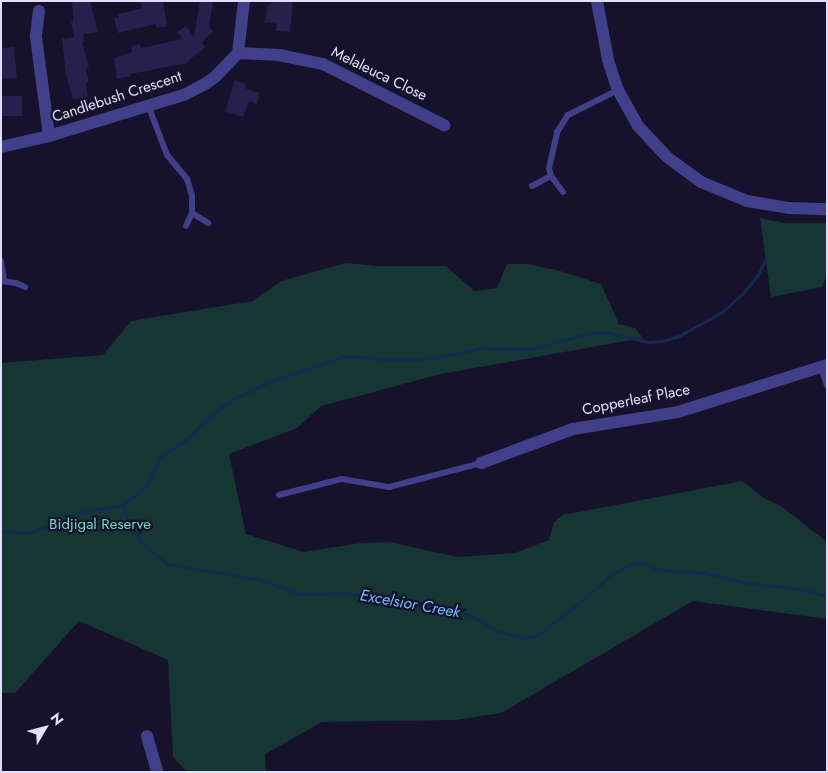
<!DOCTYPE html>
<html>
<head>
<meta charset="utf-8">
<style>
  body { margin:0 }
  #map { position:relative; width:828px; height:773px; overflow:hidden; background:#16122c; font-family:Jost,sans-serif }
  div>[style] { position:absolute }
  .green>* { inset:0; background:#153633 }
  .stream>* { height:3px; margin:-1.5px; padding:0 1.5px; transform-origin:1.5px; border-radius:1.5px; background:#112b51 }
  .building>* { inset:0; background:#271f4c }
  .lane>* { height:6px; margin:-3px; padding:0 3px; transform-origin:3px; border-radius:3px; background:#403f89 }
  .street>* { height:12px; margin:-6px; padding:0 6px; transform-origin:6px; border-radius:6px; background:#403f89 }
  span { translate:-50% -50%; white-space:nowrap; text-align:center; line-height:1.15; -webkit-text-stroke:4.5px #16122c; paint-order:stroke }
  .street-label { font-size:15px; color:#e1defe }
  .park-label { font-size:15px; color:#6adebd }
  .water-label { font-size:16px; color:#6fbefb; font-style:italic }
  .frame { position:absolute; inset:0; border:2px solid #e1defe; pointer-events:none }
  .north { position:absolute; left:20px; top:703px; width:50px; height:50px; -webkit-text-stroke:4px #16122c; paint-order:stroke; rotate:53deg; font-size:14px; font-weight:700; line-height:20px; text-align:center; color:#e1defe }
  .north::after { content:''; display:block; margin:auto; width:18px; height:22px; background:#e1defe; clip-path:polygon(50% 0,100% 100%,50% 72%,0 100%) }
</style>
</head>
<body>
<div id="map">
  <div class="green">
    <i style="clip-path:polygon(760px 218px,785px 223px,827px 223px,827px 274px,822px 287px,771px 297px)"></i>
    <i style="clip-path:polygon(346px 263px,376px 266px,446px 266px,474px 291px,497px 288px,507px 264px,528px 264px,560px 271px,601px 284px,619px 324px,635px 328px,643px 338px,441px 374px,321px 406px,297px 428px,229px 454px,246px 534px,304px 552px,361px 543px,389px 542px,458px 557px,515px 553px,549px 540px,554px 522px,563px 515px,742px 481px,764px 498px,781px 506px,827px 542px,827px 619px,693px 601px,501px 713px,456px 720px,322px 722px,265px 754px,266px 772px,187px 772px,173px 757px,168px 660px,79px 621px,15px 693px,1px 693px,1px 363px,103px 355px,131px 321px,253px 301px,281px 281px)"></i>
  </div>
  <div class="stream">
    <i style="left:123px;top:505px;width:23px;rotate:-38deg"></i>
    <i style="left:141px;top:491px;width:13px;rotate:-51deg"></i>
    <i style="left:149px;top:481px;width:26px;rotate:-65deg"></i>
    <i style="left:160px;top:457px;width:30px;rotate:-33deg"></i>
    <i style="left:185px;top:441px;width:40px;rotate:-44deg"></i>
    <i style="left:214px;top:413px;width:20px;rotate:-37deg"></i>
    <i style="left:230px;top:401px;width:43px;rotate:-26deg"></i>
    <i style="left:269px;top:382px;width:80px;rotate:-18.9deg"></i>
    <i style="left:345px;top:356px;width:51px;rotate:4.5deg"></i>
    <i style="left:396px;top:360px;width:39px;rotate:-3deg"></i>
    <i style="left:435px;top:358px;width:47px;rotate:-12.3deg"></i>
    <i style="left:481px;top:348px;width:50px;rotate:1.1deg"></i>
    <i style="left:531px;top:349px;width:62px;rotate:-14.9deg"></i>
    <i style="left:591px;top:333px;width:15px;rotate:-4deg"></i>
    <i style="left:606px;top:332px;width:43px;rotate:13.4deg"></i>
    <i style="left:648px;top:342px;width:14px;rotate:-4deg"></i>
    <i style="left:662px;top:341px;width:18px;rotate:-16deg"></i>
    <i style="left:679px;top:336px;width:49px;rotate:-29.2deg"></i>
    <i style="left:722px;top:312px;width:27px;rotate:-42deg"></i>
    <i style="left:742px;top:294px;width:25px;rotate:-50deg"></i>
    <i style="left:758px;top:275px;width:17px;rotate:-65deg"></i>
    <i style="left:1px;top:531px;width:28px;rotate:4deg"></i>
    <i style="left:29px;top:533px;width:61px;rotate:-21.1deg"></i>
    <i style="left:86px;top:511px;width:37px;rotate:-9deg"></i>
    <i style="left:123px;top:505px;width:21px;rotate:73deg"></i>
    <i style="left:129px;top:525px;width:26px;rotate:53deg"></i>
    <i style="left:145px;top:546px;width:28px;rotate:39deg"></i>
    <i style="left:167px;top:564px;width:92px;rotate:9.4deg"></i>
    <i style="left:258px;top:579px;width:46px;rotate:19.2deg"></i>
    <i style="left:301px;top:594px;width:47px;rotate:-1.2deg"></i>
    <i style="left:348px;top:593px;width:81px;rotate:9.9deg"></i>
    <i style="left:428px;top:607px;width:21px;rotate:3deg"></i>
    <i style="left:449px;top:608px;width:24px;rotate:19deg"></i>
    <i style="left:472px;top:616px;width:28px;rotate:32deg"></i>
    <i style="left:496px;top:631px;width:30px;rotate:14deg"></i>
    <i style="left:525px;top:638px;width:13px;rotate:-13deg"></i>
    <i style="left:538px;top:635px;width:63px;rotate:-38deg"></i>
    <i style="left:588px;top:596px;width:28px;rotate:-44deg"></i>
    <i style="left:608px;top:577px;width:28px;rotate:-30deg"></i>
    <i style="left:632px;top:563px;width:11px"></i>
    <i style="left:643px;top:563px;width:14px;rotate:25deg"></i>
    <i style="left:656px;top:569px;width:14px;rotate:8deg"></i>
    <i style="left:670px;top:571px;width:35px;rotate:3deg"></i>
    <i style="left:705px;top:573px;width:43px;rotate:13.4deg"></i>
    <i style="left:747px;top:583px;width:52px;rotate:6.6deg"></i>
    <i style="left:799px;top:589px;width:29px;rotate:14deg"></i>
  </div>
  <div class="building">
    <i style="clip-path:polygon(72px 1px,90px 1px,98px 32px,83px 34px,84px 41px,82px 42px,89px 68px,86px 69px,89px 81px,86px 82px,88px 97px,73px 99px,66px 75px,62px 39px,74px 37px,71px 21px,73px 21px)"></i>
    <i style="clip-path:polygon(141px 1px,163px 1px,167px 26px,156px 28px,156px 24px,118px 33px,114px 18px,119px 17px,118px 14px,142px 8px)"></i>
    <i style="clip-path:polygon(200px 1px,213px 1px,209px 27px,213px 32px,202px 42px,205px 47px,188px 61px,188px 63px,130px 74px,131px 76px,117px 79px,114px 58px,132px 52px,131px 46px,140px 44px,141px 48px,183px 39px,177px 32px,186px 26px,194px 37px)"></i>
    <i style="clip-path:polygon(275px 1px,293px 1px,290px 32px,276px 31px,277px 24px,265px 22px,267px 7px)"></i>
    <i style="clip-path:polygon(14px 47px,17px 78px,1px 79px,1px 48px)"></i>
    <i style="clip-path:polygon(235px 80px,246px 84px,245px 88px,260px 93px,257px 104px,249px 101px,243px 117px,225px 111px)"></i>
    <i style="clip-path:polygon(1px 96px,22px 96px,22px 116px,1px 116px)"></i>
  </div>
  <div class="lane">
    <i style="left:148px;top:105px;width:53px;rotate:69.2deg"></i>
    <i style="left:167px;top:155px;width:31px;rotate:50deg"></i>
    <i style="left:187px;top:179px;width:17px;rotate:73deg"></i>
    <i style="left:192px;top:195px;width:18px;rotate:90deg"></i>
    <i style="left:192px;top:213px;width:14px;rotate:115deg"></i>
    <i style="left:551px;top:176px;width:20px;rotate:53deg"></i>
    <i style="left:532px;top:186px;width:21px;rotate:-28deg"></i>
    <i style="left:551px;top:176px;width:8px;rotate:-104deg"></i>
    <i style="left:549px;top:168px;width:37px;rotate:-77deg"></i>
    <i style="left:557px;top:132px;width:20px;rotate:-57deg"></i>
    <i style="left:568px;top:115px;width:56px;rotate:-26.6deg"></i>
    <i style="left:192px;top:213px;width:19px;rotate:32deg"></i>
    <i style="left:1px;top:261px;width:20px;rotate:81deg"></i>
    <i style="left:1px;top:281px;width:15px;rotate:8deg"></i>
    <i style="left:16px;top:283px;width:10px;rotate:24deg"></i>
    <i style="left:821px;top:367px;width:19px;rotate:72deg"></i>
    <i style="left:279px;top:495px;width:65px;rotate:-14.3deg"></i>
    <i style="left:342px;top:479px;width:48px;rotate:9.7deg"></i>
    <i style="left:389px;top:487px;width:95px;rotate:-14.6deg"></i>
  </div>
  <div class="street">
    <i style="left:597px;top:1px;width:60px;rotate:79.4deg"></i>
    <i style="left:608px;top:60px;width:32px;rotate:72deg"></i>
    <i style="left:618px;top:90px;width:41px;rotate:60.9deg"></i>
    <i style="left:638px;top:126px;width:42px;rotate:46.9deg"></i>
    <i style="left:667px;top:157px;width:42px;rotate:36.3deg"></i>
    <i style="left:701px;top:182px;width:50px;rotate:22.4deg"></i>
    <i style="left:747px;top:201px;width:43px;rotate:9.5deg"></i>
    <i style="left:789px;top:208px;width:38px;rotate:2deg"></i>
    <i style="left:39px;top:11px;width:26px;rotate:97deg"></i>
    <i style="left:36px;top:37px;width:100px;rotate:82.5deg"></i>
    <i style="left:238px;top:53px;width:41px;rotate:2.8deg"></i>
    <i style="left:279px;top:55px;width:45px;rotate:11.6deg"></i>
    <i style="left:323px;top:64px;width:136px;rotate:26.8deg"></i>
    <i style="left:1px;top:147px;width:49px;rotate:-12.9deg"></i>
    <i style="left:49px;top:136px;width:143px;rotate:-17deg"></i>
    <i style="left:186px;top:94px;width:21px;rotate:-28deg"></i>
    <i style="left:205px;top:84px;width:12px;rotate:-35deg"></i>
    <i style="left:215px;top:77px;width:33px;rotate:-46deg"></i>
    <i style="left:238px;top:53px;width:52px;rotate:-83.4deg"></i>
    <i style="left:481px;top:463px;width:98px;rotate:-20.3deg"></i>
    <i style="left:573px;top:429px;width:106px;rotate:-9.2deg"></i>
    <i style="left:678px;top:412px;width:156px;rotate:-17.5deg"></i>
    <i style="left:147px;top:736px;width:37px;rotate:74deg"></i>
  </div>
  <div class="street-label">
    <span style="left:379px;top:74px;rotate:26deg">Melaleuca Close</span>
    <span style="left:117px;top:97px;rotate:-18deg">Candlebush Crescent</span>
    <span style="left:636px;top:400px;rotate:-11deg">Copperleaf Place</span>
  </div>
  <div class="park-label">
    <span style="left:100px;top:525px">Bidjigal Reserve</span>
  </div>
  <div class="water-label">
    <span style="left:410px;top:604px;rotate:10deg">Excelsior Creek</span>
  </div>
  <div class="frame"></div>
  <div class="north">N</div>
</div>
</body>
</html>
